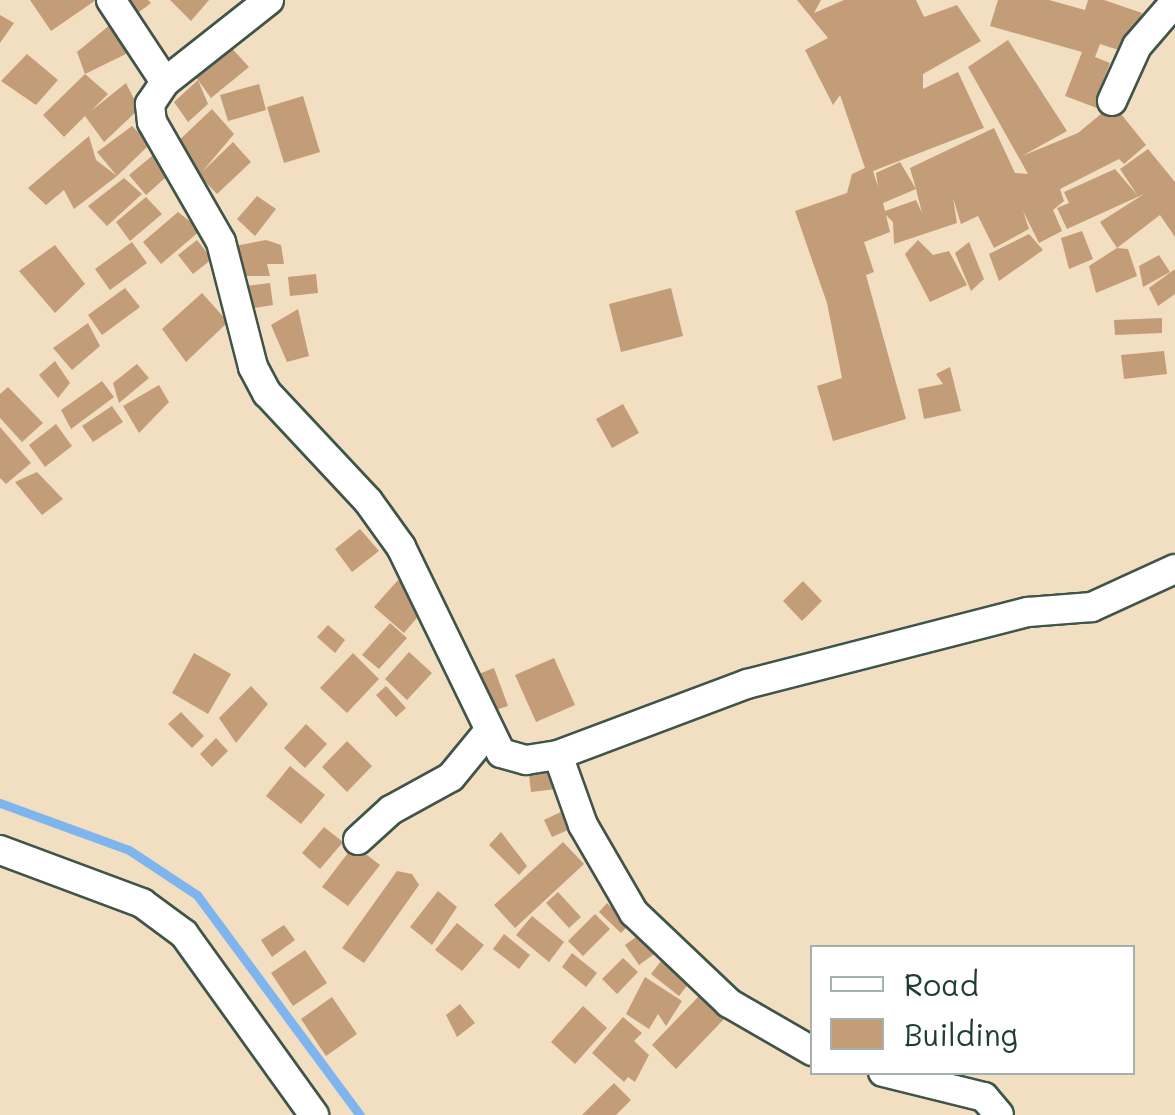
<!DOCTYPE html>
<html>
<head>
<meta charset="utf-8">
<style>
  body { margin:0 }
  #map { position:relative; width:1175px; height:1115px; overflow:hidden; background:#f2dec0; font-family:Mali,sans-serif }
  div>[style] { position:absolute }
  .stream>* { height:9px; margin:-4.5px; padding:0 4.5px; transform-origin:4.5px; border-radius:4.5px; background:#7eb5ee }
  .building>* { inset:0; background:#c39d78 }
  .roads { filter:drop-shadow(2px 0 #3f5549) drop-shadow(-2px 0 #3f5549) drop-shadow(0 2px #3f5549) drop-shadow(0 -2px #3f5549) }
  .street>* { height:28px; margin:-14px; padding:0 14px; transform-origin:14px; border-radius:14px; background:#fff }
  span { translate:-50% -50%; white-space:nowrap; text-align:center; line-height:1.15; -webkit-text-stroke:10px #fff; paint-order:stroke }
  .legend { position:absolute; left:810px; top:945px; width:325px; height:130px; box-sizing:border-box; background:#fff; border:2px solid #a5b1ae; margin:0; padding:12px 18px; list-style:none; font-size:30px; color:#1f3d34 }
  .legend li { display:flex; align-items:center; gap:20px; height:50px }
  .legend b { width:50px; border:2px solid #a5b1ae }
</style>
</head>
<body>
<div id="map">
  <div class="stream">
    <i style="left:0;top:803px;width:137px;rotate:20deg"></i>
    <i style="left:129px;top:850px;width:82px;rotate:33.5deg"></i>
    <i style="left:197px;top:895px;width:274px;rotate:53.5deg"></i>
  </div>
  <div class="building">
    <i style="clip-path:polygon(30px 0,96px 0,51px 31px)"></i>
    <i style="clip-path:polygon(123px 0,148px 0,151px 3px,135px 15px)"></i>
    <i style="clip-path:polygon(170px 0,209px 0,191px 21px)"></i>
    <i style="clip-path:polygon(evenodd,797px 0,821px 0,814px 13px,844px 0,916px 0,924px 17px,957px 5px,981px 41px,923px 74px,923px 89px,958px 72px,984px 128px,873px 171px,878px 187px,876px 173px,900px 162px,916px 189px,910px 168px,994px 128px,1015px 173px,1028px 174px,968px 67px,1008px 40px,1067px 131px,1022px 156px,1078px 133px,1113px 104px,1146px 145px,1124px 164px,1119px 159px,1060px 189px,1064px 201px,1053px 210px,1062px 231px,1039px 243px,1023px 211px,1029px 229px,994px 248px,978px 216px,961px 224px,953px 198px,957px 223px,894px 244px,893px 222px,886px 215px,890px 232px,864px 242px,874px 272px,866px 275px,906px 419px,833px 441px,817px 386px,842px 378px,827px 303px,795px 211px,847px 193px,852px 174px,865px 168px,840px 95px,833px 105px,805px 50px,828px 38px,797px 0,916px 189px,922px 213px,916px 200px,885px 211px,883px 203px,916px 189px)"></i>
    <i style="clip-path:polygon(998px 0,1049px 0,1085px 10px,1088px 0,1104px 0,1142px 13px,1128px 53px,1100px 44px,1095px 57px,1110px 63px,1101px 86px,1113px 91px,1105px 111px,1065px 96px,1082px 52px,990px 26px)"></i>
    <i style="clip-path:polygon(0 15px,14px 23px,0 43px)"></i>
    <i style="clip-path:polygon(111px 24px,130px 52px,85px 74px,108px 94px,91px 111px,126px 83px,139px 109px,104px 142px,85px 116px,64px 137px,43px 115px,85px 74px,77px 52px)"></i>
    <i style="clip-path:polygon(227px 43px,249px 67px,211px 98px,198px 80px,208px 104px,188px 122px,174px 102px,198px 80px,191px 70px)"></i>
    <i style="clip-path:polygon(27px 54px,58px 80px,36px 105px,1px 81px)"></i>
    <i style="clip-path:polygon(259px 84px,266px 110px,228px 121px,220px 95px)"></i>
    <i style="clip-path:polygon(303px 96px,320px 152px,284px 163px,267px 107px)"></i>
    <i style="clip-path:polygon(212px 109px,234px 134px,202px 172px,233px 142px,251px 162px,217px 194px,172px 147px)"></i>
    <i style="clip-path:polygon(132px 126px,150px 144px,117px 176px,74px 209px,64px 190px,46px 205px,28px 188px,89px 136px,96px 160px,117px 176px,97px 152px)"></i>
    <i style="clip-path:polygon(1148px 149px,1175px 182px,1175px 237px,1160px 215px,1117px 248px,1100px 222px,1144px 194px,1067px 229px,1057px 208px,1069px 203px,1064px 192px,1115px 169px,1138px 196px,1120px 169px)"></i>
    <i style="clip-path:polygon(158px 151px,174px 170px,146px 195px,129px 175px)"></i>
    <i style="clip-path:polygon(124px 178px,142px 194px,107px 226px,88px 206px)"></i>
    <i style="clip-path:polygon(257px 196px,276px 209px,255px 236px,237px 219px)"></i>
    <i style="clip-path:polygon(146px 197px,162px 214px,130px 241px,116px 222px)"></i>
    <i style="clip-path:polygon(178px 212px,201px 230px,161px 264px,143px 242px)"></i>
    <i style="clip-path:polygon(1082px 231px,1093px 259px,1069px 269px,1061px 238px)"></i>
    <i style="clip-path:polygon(1029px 234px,1043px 250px,999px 281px,989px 254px)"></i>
    <i style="clip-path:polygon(197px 240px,212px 259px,193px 274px,178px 255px)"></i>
    <i style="clip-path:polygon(266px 240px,281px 245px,284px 264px,267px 264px,270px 276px,239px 276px,230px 247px)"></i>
    <i style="clip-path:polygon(918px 240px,933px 255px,949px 251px,967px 285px,930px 302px,905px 254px)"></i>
    <i style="clip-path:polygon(132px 242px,147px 263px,110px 290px,95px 269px)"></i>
    <i style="clip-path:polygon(969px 242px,984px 279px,971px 291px,955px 253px)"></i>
    <i style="clip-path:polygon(55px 245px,85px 284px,55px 313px,19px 271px)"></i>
    <i style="clip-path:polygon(1117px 248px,1128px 249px,1137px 276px,1096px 293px,1089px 266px)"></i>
    <i style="clip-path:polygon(1159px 255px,1170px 272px,1143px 287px,1139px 266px)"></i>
    <i style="clip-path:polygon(1175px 269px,1175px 294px,1158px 306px,1149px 288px)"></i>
    <i style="clip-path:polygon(316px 274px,318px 293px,290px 296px,288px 277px)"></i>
    <i style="clip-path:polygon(270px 283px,273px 305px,248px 309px,245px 286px)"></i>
    <i style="clip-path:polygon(125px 288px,140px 307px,102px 335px,88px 315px)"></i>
    <i style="clip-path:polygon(671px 288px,683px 336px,621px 352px,609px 304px)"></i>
    <i style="clip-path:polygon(202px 293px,228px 322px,186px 362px,162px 329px)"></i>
    <i style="clip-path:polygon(298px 309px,309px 356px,287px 362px,271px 325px)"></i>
    <i style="clip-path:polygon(1162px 318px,1162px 333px,1115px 335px,1114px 320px)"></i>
    <i style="clip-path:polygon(88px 323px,100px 346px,72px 370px,53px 348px)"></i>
    <i style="clip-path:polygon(1164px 351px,1167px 374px,1124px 379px,1121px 355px)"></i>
    <i style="clip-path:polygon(55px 361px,70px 383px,58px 398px,39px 375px)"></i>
    <i style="clip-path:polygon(137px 364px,149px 378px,119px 403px,113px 383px)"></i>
    <i style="clip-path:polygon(950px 367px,961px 411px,924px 419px,918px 389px,943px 384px,936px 374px)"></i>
    <i style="clip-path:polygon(102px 381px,114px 397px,71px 429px,61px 410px)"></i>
    <i style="clip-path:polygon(159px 385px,169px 402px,139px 433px,123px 406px)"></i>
    <i style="clip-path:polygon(8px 387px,43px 423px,22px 442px,0 418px,0 394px)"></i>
    <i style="clip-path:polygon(623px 404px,639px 433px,612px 448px,596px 419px)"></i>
    <i style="clip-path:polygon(112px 406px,123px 422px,93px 442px,82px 426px)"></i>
    <i style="clip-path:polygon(56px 424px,72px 446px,45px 467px,29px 445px)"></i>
    <i style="clip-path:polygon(0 427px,31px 463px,6px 484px,0 478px)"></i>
    <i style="clip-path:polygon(37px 472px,63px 499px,42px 515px,15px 482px)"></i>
    <i style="clip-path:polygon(360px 529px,379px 551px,352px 572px,335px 549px)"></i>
    <i style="clip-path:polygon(398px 580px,427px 606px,404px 633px,374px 607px)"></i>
    <i style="clip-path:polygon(803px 581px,822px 601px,802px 621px,783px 601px)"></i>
    <i style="clip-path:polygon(390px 623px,407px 638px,379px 669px,362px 655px)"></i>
    <i style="clip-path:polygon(328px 625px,345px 640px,335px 653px,317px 637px)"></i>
    <i style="clip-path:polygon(409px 652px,432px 673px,407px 700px,385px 679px)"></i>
    <i style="clip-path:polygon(194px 653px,231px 674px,208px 714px,172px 693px)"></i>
    <i style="clip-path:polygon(353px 653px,379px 679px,347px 713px,320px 688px)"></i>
    <i style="clip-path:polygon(554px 658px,575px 705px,536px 722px,515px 675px)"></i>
    <i style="clip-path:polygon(494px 668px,508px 706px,490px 712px,476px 675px)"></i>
    <i style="clip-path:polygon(251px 686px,268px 704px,236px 743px,219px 718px)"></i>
    <i style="clip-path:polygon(386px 686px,406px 708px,396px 717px,376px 695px)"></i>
    <i style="clip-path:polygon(181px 712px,204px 736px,192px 748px,168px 724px)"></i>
    <i style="clip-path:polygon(306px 724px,327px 744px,305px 768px,284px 748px)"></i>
    <i style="clip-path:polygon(216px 738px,228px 751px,212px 767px,200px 754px)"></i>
    <i style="clip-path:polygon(347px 741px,372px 766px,347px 792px,322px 767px)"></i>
    <i style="clip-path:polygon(554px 763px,556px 789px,531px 792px,528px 766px)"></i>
    <i style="clip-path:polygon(290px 766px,325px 795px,301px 824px,266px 796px)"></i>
    <i style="clip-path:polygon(569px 808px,577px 826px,552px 837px,544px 820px)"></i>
    <i style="clip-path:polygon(324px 827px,343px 842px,320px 869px,302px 853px)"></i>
    <i style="clip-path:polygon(501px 832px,527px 866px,519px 875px,489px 845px)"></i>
    <i style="clip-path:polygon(563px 842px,584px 864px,515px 928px,494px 905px)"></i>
    <i style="clip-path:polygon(354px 845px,380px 865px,348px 906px,322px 887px)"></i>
    <i style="clip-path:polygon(397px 871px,412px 874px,419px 885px,364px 963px,342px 948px)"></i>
    <i style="clip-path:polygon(438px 891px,457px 907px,432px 945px,410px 927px)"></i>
    <i style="clip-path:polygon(558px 892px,581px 917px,569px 928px,546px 903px)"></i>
    <i style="clip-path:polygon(607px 903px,629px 925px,621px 933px,599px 912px)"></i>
    <i style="clip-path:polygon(595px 914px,610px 929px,583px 956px,568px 941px)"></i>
    <i style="clip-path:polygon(532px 916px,564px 942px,549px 962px,516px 935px)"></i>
    <i style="clip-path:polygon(457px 923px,484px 945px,462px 971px,435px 950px)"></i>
    <i style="clip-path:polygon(284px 925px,295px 940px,272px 957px,261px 940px)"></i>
    <i style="clip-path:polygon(643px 932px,657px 952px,639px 965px,625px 945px)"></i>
    <i style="clip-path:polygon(504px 934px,530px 955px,519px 969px,493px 949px)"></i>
    <i style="clip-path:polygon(305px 950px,327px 983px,293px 1006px,271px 973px)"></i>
    <i style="clip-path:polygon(668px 952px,696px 974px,679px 996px,651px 974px)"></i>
    <i style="clip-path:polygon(572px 953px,597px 973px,586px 987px,562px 967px)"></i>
    <i style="clip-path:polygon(623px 958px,638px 972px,617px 994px,602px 979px)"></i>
    <i style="clip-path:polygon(645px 977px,682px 1001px,666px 1026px,658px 1014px,649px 1029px,626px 1014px)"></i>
    <i style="clip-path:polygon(699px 996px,724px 1019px,676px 1069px,652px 1045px)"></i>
    <i style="clip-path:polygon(332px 997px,357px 1034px,326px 1056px,301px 1019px)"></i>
    <i style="clip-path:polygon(460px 1004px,475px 1023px,457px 1037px,446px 1015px)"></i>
    <i style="clip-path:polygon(583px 1006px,607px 1028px,575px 1064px,551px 1042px)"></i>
    <i style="clip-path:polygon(623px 1017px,642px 1033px,634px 1041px,649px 1055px,635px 1082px,628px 1077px,624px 1082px,592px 1053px)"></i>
    <i style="clip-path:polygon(614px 1083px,631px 1100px,616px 1115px,582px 1115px)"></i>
  </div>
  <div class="roads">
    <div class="street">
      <i style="left:111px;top:0;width:98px;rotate:56.6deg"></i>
      <i style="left:269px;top:0;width:132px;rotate:141.7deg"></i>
      <i style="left:165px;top:82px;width:27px;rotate:124deg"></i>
      <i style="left:150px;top:104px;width:18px;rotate:84deg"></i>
      <i style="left:152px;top:122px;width:138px;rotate:60.1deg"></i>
      <i style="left:221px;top:242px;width:129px;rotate:75.6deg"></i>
      <i style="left:253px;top:367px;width:30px;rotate:62deg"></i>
      <i style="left:267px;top:393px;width:148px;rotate:46.9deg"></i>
      <i style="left:368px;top:501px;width:57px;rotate:54.3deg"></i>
      <i style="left:401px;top:547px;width:229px;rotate:64.1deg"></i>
      <i style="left:501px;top:753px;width:26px;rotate:16deg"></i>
      <i style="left:526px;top:760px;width:32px;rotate:-9deg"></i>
      <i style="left:1112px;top:101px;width:60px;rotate:-65.6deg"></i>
      <i style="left:1137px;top:46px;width:58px;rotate:-49.2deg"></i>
      <i style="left:358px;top:840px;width:45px;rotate:-42.3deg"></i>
      <i style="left:391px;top:810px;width:68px;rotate:-28.8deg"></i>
      <i style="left:451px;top:777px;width:58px;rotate:-50.6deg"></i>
      <i style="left:0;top:850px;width:152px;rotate:20.5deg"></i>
      <i style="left:142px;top:903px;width:52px;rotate:36.4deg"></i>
      <i style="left:184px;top:934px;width:223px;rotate:54.3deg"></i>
      <i style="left:812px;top:1051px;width:96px;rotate:-150deg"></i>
      <i style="left:729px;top:1003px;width:131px;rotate:-136.5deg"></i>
      <i style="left:634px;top:913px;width:102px;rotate:-120.1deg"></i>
      <i style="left:583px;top:825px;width:74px;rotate:-109.7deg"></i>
      <i style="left:558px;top:755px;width:202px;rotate:-20.6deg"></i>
      <i style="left:747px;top:684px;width:290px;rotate:-14.4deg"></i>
      <i style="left:1028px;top:612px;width:64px;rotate:-4.5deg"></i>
      <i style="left:1092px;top:607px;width:91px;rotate:-24.6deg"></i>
      <i style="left:883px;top:1072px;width:104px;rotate:13.9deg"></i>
      <i style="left:984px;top:1097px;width:23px;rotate:50deg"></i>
    </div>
  </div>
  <ul class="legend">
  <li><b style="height:12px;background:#fff"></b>Road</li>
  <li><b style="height:28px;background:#c39d78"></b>Building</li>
  </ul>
</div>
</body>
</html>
